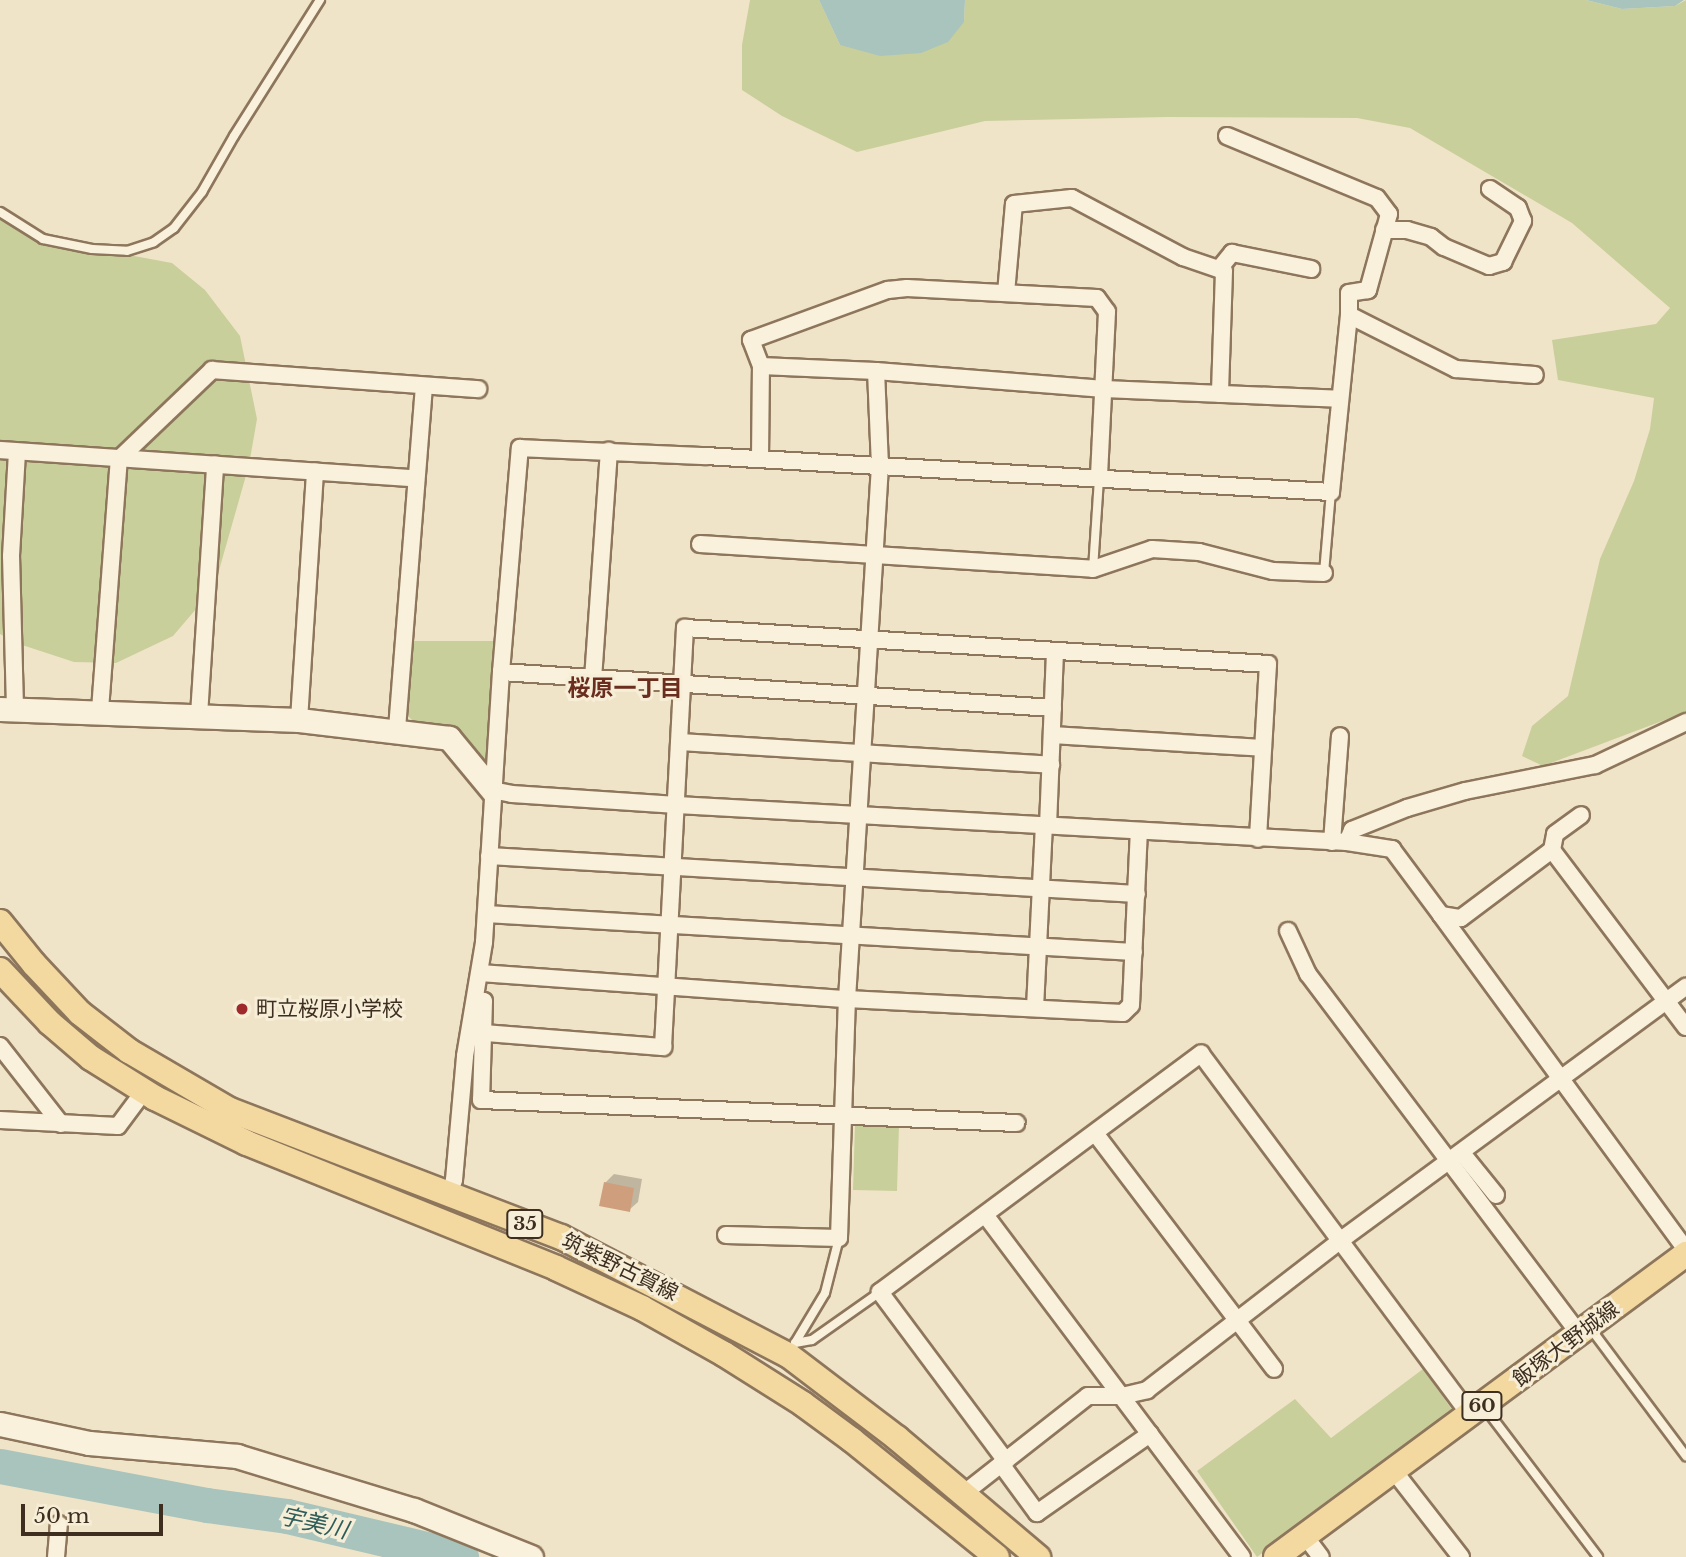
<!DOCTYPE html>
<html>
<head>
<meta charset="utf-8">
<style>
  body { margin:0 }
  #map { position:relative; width:1686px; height:1557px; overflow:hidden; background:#f0e4c8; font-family:"Libre Baskerville","Noto Sans JP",serif }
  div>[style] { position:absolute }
  .green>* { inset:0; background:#c9cf9b }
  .water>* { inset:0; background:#a9c4bc }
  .shadow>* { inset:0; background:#0003 }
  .river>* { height:35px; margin:-17.5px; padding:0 17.5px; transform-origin:17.5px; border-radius:17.5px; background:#a9c4bc }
  .building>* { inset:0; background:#cf9f7d }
  .roads { filter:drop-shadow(2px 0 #8d765c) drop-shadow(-2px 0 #8d765c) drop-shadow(0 2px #8d765c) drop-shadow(0 -2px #8d765c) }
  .lane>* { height:8px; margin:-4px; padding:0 4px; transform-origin:4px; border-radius:4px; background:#faf1dc }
  .street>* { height:16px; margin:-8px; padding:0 8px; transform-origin:8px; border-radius:8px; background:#faf1dc }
  .secondary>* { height:23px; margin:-11.5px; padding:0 11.5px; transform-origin:11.5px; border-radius:11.5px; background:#faf1dc }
  .primary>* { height:24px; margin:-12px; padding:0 12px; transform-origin:12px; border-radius:12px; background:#f3d9a0 }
  .dots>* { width:19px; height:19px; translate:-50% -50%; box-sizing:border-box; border:4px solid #f7eed8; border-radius:50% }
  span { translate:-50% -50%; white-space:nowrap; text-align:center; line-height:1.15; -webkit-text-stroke:6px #f7eed8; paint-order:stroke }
  .shield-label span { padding:2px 5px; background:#f7eed8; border:2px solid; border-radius:5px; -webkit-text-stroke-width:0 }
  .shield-label { font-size:19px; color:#3d2e20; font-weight:700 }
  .poi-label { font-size:21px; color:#3d2e20 }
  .left { translate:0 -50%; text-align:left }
  .street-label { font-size:21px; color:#3d2e20 }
  .neighbourhood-label { font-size:23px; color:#6b2e1e; font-weight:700 }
  .water-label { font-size:23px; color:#2f5d5a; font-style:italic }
  .scale { position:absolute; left:21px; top:1504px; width:142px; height:32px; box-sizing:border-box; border:4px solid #3d2e20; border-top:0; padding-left:9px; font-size:21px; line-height:24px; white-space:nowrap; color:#3d2e20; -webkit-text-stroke:5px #f7eed8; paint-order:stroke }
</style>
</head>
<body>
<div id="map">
  <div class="green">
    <i style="clip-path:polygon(750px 0,819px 0,840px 45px,964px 22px,965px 0,1586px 0,1622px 9px,1675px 6px,1686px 0,1686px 712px,1543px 766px,1522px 756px,1532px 726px,1568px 696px,1600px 559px,1634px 481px,1650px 429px,1654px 398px,1558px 380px,1552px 340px,1656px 324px,1670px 308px,1572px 223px,1410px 128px,1357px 118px,1167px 117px,985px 121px,857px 152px,782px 116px,742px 90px,742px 45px)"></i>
    <i style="clip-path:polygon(0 219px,107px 251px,172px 263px,205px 290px,240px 336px,257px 419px,249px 465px,214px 588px,173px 636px,116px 663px,74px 662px,16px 643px,0 634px)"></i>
    <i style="clip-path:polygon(414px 641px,496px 641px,488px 763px,480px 763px,449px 728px,414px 722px,406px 714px)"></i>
    <i style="clip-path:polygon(855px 1124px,899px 1125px,897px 1191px,853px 1190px)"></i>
    <i style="clip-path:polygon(1423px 1369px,1453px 1411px,1257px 1557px,1197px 1471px,1295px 1399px,1331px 1438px)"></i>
  </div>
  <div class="water">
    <i style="clip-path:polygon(819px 0,965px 0,964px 22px,948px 42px,921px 53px,880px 56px,840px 45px)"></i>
    <i style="clip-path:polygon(1586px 0,1684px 0,1675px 6px,1622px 9px)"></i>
  </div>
  <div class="shadow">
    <i style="clip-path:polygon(614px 1174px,642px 1179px,638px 1202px,629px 1210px,605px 1183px)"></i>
  </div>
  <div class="river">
    <i style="left:0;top:1466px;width:211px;rotate:10.7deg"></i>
    <i style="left:207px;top:1505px;width:81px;rotate:7.8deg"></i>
    <i style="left:287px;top:1516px;width:179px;rotate:13.3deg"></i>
  </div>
  <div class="building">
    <i style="clip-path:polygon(604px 1182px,634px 1188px,630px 1212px,599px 1206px)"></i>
  </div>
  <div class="roads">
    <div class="lane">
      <i style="left:0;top:212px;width:51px;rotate:32.1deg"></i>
      <i style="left:43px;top:239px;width:50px;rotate:11.5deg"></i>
      <i style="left:92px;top:249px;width:35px;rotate:3deg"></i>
      <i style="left:127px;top:251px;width:28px;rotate:-18deg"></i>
      <i style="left:154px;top:242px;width:24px;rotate:-35deg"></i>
      <i style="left:174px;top:228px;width:46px;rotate:-52.1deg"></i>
      <i style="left:202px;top:192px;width:64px;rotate:-60.3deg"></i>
      <i style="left:234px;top:136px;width:161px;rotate:-57.7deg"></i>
      <i style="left:1093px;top:569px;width:91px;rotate:-86.2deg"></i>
      <i style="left:1324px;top:573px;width:81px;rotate:-85.1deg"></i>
      <i style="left:1591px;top:1329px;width:159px;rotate:53.2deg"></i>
      <i style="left:795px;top:1343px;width:58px;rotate:-59deg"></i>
      <i style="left:825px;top:1293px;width:57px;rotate:-75.7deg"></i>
      <i style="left:795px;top:1343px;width:17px;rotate:-10deg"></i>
      <i style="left:812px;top:1340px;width:83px;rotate:-35.2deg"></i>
      <i style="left:1485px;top:1408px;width:187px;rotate:52.8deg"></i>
    </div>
    <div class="street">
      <i style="left:1227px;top:136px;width:162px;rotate:22.5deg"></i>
      <i style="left:1377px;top:198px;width:20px;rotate:53deg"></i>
      <i style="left:1389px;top:214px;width:79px;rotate:105.4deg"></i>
      <i style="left:1368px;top:290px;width:19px;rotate:171deg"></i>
      <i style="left:1349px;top:293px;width:22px;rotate:90deg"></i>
      <i style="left:1384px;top:230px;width:23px"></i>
      <i style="left:1407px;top:230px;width:25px;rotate:16deg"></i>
      <i style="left:1431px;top:237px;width:16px;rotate:38deg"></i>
      <i style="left:1444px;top:247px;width:49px;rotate:22.9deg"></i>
      <i style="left:1489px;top:266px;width:15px;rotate:-16deg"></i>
      <i style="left:1503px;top:262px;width:46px;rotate:-64deg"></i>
      <i style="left:1523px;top:221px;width:14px;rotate:-111deg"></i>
      <i style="left:1518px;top:208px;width:34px;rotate:-146deg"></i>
      <i style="left:1219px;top:269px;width:21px;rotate:-51deg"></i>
      <i style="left:1232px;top:253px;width:81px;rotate:11.4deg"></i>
      <i style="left:1006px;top:293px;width:89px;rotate:-84.9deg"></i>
      <i style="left:1014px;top:204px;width:58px;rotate:-5.9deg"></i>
      <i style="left:1072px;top:198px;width:126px;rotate:28deg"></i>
      <i style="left:1183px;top:257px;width:43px;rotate:18.9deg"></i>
      <i style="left:1224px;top:271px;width:123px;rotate:91.9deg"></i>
      <i style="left:761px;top:366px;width:115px;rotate:2.5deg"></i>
      <i style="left:876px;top:371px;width:229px;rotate:4.5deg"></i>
      <i style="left:1104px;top:389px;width:235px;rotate:2.4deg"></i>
      <i style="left:0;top:450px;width:417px;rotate:3.9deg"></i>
      <i style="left:760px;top:459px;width:93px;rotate:-89.4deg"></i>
      <i style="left:761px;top:366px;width:28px;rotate:-111deg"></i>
      <i style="left:751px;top:340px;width:146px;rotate:-20.1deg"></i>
      <i style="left:888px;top:290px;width:19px;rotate:-6deg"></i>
      <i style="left:907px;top:288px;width:190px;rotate:3deg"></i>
      <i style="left:1097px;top:298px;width:17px;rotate:54deg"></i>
      <i style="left:1107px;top:312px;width:166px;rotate:92.8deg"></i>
      <i style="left:700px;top:544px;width:394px;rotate:3.6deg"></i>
      <i style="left:1093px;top:569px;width:62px;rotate:-18.7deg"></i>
      <i style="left:1152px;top:549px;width:47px;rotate:3.7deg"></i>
      <i style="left:1199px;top:552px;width:76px;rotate:14.4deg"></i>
      <i style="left:1273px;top:571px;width:51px;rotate:2.2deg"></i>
      <i style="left:501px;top:672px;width:553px;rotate:3.73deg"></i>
      <i style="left:593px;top:679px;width:229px;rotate:-86deg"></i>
      <i style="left:15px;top:708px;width:152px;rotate:-91.5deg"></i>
      <i style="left:11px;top:556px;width:104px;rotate:-86.7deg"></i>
      <i style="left:100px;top:710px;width:252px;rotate:-85.7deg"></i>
      <i style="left:119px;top:459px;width:129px;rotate:-43.7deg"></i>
      <i style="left:212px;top:370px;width:267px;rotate:4.1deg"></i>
      <i style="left:199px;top:715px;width:251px;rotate:-86.3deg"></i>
      <i style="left:299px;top:720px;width:249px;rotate:-86.3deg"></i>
      <i style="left:397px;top:729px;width:344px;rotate:-85.5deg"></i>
      <i style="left:1052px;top:735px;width:211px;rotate:3.5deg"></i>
      <i style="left:680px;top:742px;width:372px;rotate:3.5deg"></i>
      <i style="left:492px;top:790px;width:20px;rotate:11deg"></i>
      <i style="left:512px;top:794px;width:165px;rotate:3.8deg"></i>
      <i style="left:677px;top:805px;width:671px;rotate:3.16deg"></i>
      <i style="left:1347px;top:842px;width:46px;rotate:8.8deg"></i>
      <i style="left:1392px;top:849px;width:82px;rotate:53.4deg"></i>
      <i style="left:1441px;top:915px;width:20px;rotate:9deg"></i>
      <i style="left:1461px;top:918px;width:114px;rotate:-36.8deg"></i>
      <i style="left:1552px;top:850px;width:222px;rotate:52.9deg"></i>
      <i style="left:1048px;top:826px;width:175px;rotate:-87.7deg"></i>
      <i style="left:1332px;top:842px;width:106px;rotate:-85.7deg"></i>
      <i style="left:1347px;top:842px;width:13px;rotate:-67deg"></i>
      <i style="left:1352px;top:830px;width:59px;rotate:-21.8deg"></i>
      <i style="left:1407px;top:808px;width:60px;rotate:-16.3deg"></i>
      <i style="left:1465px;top:791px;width:133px;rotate:-11.3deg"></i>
      <i style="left:1595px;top:765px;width:101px;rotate:-25.3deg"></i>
      <i style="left:1552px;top:850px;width:16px;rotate:-79deg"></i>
      <i style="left:1555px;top:834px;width:32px;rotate:-36deg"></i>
      <i style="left:489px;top:856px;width:649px;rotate:3.36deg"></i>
      <i style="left:486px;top:914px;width:649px;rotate:3.36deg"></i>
      <i style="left:1441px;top:915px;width:415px;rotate:53.8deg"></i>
      <i style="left:1288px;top:931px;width:47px;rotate:65.1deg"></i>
      <i style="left:1308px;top:974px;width:452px;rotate:53deg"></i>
      <i style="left:480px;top:973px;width:368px;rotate:4.1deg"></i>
      <i style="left:847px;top:999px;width:276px;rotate:2.9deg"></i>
      <i style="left:1123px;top:1013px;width:11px;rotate:-45deg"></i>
      <i style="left:1131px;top:1005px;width:173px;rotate:-87.4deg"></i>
      <i style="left:475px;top:999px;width:9px;rotate:13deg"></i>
      <i style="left:484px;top:1001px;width:99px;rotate:91.7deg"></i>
      <i style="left:481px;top:1100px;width:536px;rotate:2.46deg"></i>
      <i style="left:1035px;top:1008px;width:182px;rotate:-87.2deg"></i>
      <i style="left:485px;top:1033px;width:179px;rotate:4.5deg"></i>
      <i style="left:663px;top:1047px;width:420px;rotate:-87deg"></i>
      <i style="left:685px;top:628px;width:584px;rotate:3.53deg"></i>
      <i style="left:1268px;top:664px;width:175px;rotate:93.3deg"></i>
      <i style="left:0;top:1046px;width:99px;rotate:52deg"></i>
      <i style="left:0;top:1120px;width:118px;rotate:2.9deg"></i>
      <i style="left:118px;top:1126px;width:44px;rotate:-53.4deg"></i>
      <i style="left:1095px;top:1133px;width:296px;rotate:52.8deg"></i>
      <i style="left:1462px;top:1153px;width:54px;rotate:51deg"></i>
      <i style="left:449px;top:1196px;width:17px;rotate:-73deg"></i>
      <i style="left:454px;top:1180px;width:124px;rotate:-84.9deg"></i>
      <i style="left:465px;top:1056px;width:116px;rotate:-80.5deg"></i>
      <i style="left:484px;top:942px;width:271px;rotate:-86.4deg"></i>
      <i style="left:501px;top:672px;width:225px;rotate:-85.2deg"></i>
      <i style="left:520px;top:448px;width:185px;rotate:2.5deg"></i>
      <i style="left:705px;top:456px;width:627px;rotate:3.29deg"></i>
      <i style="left:1331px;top:492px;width:178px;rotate:-84.2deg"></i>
      <i style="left:1349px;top:315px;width:120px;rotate:26.8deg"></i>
      <i style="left:1456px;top:369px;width:79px;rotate:4.3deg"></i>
      <i style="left:986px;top:1216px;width:426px;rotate:53.1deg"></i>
      <i style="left:726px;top:1235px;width:113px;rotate:1.5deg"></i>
      <i style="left:839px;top:1238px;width:239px;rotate:-88.1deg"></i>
      <i style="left:847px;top:999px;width:534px;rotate:-86.46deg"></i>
      <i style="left:880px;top:466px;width:95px;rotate:-92.4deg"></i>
      <i style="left:1006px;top:1461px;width:211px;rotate:-126.7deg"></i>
      <i style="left:880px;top:1292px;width:400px;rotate:-36.6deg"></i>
      <i style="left:1201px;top:1054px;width:450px;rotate:53.3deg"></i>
      <i style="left:1001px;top:1464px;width:61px;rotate:53.7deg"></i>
      <i style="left:1037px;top:1513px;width:138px;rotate:-35deg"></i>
      <i style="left:1394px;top:1471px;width:109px;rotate:52.1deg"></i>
      <i style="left:963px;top:1494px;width:159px;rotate:-38.1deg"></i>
      <i style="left:1088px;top:1396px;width:34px"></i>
      <i style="left:1122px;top:1396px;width:26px;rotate:-13deg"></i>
      <i style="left:1147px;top:1390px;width:245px;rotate:-37.7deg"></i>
      <i style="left:1341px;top:1240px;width:428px;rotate:-36.3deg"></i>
      <i style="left:1305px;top:1536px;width:26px;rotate:53deg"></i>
      <i style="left:56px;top:1557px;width:33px;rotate:-85deg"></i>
    </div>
    <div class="secondary">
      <i style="left:0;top:709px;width:299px;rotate:2.1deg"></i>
      <i style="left:299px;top:720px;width:151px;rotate:6.8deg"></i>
      <i style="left:449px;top:738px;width:67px;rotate:50.4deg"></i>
      <i style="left:0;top:1424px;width:91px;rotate:12.1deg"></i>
      <i style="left:89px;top:1443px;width:149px;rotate:5deg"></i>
      <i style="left:237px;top:1456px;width:185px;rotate:17deg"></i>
      <i style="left:414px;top:1510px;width:126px;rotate:21.9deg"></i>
    </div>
    <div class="primary">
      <i style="left:0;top:922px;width:54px;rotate:51deg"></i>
      <i style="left:34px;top:964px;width:67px;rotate:46.8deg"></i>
      <i style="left:80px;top:1013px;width:62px;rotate:37.8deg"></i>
      <i style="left:129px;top:1051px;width:117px;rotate:30.3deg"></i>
      <i style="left:230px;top:1110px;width:355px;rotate:21deg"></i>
      <i style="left:561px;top:1237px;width:256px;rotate:27.5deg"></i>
      <i style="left:788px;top:1355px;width:137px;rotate:37.3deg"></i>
      <i style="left:897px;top:1438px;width:185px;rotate:40.2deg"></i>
      <i style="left:0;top:970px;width:73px;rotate:46.7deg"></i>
      <i style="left:50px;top:1023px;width:54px;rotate:40.5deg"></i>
      <i style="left:91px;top:1058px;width:75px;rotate:32deg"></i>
      <i style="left:155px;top:1098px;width:102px;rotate:26.1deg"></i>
      <i style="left:247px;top:1143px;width:333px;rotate:22deg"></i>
      <i style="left:556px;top:1268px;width:95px;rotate:24.9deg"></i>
      <i style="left:642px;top:1308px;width:94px;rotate:29.3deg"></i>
      <i style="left:724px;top:1354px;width:93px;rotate:32.3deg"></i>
      <i style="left:803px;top:1404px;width:61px;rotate:36.3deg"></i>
      <i style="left:852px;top:1440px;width:186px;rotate:38.9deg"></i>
      <i style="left:1276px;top:1557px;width:510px;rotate:-36.47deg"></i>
    </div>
  </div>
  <div class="dots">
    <i style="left:242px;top:1009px;background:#9e2a2b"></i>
  </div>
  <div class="shield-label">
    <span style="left:525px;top:1224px">35</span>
    <span style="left:1482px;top:1406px">60</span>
  </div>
  <div class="poi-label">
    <span class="left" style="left:256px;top:1009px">町立桜原小学校</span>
  </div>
  <div class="street-label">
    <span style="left:620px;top:1267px;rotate:26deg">筑紫野古賀線</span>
    <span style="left:1566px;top:1344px;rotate:-37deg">飯塚大野城線</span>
  </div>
  <div class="neighbourhood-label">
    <span style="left:625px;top:688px">桜原一丁目</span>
  </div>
  <div class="water-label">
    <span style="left:314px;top:1523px;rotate:13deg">宇美川</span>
  </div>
  <div class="scale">50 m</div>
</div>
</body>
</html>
